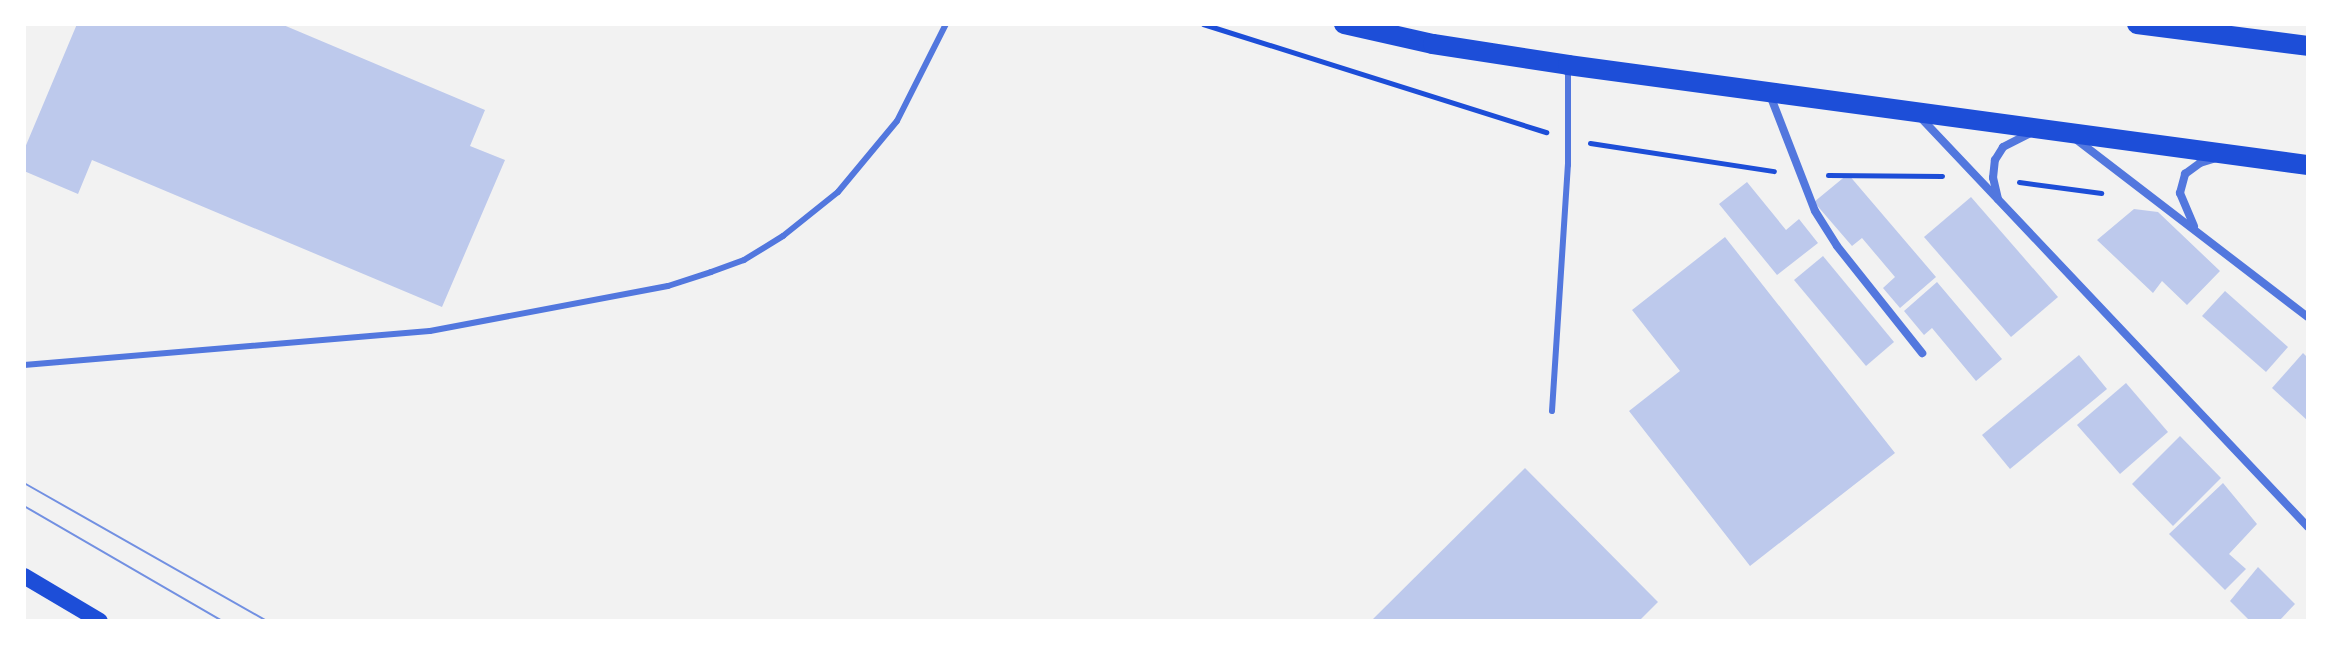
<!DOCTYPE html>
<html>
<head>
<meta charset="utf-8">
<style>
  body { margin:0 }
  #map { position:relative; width:2332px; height:645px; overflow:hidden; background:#f2f2f2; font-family:Roboto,sans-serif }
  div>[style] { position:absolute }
  .building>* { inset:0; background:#bdc9ec }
  .path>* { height:5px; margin:-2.5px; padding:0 2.5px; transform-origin:2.5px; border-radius:2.5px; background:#1d4ed8 }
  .service>* { height:6px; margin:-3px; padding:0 3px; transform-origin:3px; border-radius:3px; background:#5277de }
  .minor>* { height:8px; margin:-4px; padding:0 4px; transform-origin:4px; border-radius:4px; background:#5277de }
  .secondary>* { height:16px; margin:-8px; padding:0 8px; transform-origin:8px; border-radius:8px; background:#1d4ed8 }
  .primary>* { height:20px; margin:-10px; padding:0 10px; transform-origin:10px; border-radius:10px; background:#1d4ed8 }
  .tram>* { height:2px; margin:-1px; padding:0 1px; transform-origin:1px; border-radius:1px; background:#7290e2 }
  span { translate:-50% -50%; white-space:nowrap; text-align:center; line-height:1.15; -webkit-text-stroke:8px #fff; paint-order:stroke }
  .frame { position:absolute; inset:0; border:26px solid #fff; pointer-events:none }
</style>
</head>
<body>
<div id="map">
  <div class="building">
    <i style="clip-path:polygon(77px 24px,281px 24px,485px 110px,470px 146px,505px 160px,442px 307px,92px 160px,78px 194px,24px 171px,24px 150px)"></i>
    <i style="clip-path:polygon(1848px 174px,1936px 277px,1900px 308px,1883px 288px,1895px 277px,1862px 238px,1852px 246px,1814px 202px)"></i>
    <i style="clip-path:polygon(1747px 182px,1786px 230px,1799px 219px,1818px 243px,1777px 275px,1719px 204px)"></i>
    <i style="clip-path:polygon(1971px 197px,2058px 297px,2011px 337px,1924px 237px)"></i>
    <i style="clip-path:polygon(2134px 209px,2158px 212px,2220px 271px,2187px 305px,2162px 281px,2153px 293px,2097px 240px)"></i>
    <i style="clip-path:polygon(1725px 237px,1895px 453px,1750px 566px,1629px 411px,1680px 371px,1632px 310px)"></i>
    <i style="clip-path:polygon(1823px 256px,1894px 342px,1866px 366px,1794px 280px)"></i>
    <i style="clip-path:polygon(1937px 282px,2002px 359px,1976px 381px,1932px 328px,1924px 335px,1904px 311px)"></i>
    <i style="clip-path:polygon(2225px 291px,2288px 347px,2266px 372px,2202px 316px)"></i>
    <i style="clip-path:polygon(2303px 353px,2308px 358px,2308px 421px,2272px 388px)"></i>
    <i style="clip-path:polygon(2079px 355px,2107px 389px,2010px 469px,1982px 435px)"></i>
    <i style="clip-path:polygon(2126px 383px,2168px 432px,2120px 474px,2077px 425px)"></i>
    <i style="clip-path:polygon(2180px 436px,2221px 478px,2173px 526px,2132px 484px)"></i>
    <i style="clip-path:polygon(1525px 468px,1658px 602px,1639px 621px,1371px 621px)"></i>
    <i style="clip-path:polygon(2223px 483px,2257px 524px,2229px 554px,2246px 569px,2225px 590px,2169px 534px)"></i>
    <i style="clip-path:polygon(2258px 567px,2295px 604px,2279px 621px,2250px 621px,2230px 601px)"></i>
  </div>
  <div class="path">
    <i style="left:1203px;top:24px;width:360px;rotate:17.5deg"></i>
    <i style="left:1590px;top:143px;width:186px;rotate:8.7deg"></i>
    <i style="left:1828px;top:175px;width:114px;rotate:0.5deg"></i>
    <i style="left:2019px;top:182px;width:83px;rotate:7.6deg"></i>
  </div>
  <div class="service">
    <i style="left:24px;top:365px;width:407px;rotate:-4.8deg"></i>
    <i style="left:430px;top:331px;width:242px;rotate:-10.7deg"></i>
    <i style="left:668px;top:286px;width:45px;rotate:-18deg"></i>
    <i style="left:711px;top:272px;width:35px;rotate:-20deg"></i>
    <i style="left:744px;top:260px;width:46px;rotate:-31.6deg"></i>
    <i style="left:783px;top:236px;width:70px;rotate:-38.7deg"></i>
    <i style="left:838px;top:192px;width:92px;rotate:-50.3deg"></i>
    <i style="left:897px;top:121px;width:109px;rotate:-63.2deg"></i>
    <i style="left:1552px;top:411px;width:247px;rotate:-86.3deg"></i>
    <i style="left:1568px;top:165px;width:98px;rotate:-90deg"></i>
  </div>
  <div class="minor">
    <i style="left:1770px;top:95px;width:124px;rotate:68.8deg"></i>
    <i style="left:1815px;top:211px;width:41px;rotate:57.8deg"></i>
    <i style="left:1837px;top:246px;width:137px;rotate:51.5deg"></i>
    <i style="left:1921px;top:118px;width:563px;rotate:46.58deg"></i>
    <i style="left:2077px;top:140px;width:291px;rotate:37.5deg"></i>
    <i style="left:1998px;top:199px;width:22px;rotate:-103deg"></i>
    <i style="left:1993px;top:178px;width:18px;rotate:-84deg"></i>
    <i style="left:1995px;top:160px;width:15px;rotate:-58deg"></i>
    <i style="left:2003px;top:147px;width:30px;rotate:-27deg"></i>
    <i style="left:2194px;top:226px;width:36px;rotate:-113deg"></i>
    <i style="left:2180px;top:193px;width:20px;rotate:-75deg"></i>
    <i style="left:2185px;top:174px;width:19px;rotate:-36deg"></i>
    <i style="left:2200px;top:163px;width:17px;rotate:-17deg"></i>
  </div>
  <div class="secondary">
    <i style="left:24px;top:576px;width:88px;rotate:30.6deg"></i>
  </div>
  <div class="primary">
    <i style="left:1344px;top:24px;width:91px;rotate:12.7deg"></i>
    <i style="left:1433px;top:44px;width:137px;rotate:8.8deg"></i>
    <i style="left:1568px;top:65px;width:747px;rotate:7.7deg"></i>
    <i style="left:2137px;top:24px;width:172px;rotate:7.3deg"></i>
  </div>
  <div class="tram">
    <i style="left:24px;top:483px;width:279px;rotate:29.6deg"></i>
    <i style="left:24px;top:506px;width:229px;rotate:30.1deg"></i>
  </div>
  <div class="frame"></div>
</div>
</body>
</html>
